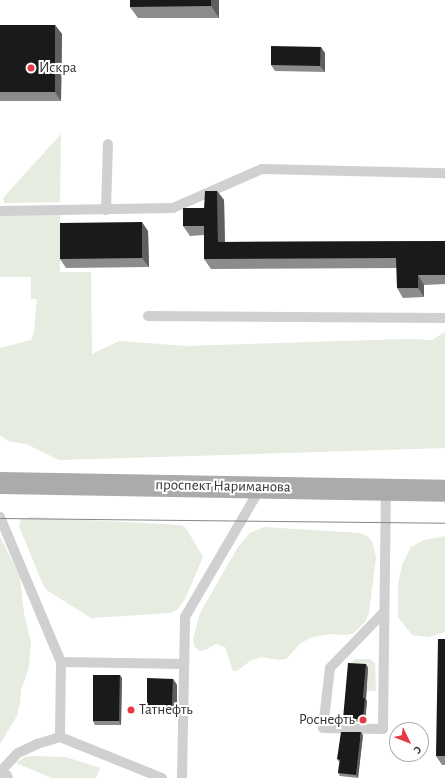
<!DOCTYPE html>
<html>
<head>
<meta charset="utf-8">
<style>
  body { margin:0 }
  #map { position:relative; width:445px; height:778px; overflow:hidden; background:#fff; font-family:"Alegreya Sans",sans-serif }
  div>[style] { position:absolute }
  .green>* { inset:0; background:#e6ecdf }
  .service>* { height:10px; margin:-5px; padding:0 5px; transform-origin:5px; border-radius:5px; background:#d0d0d0 }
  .minor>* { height:21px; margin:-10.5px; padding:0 10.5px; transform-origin:10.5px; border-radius:10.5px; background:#d0d0d0 }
  .primary>* { height:22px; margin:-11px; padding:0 11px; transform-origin:11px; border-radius:11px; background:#ababab }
  .tram>* { height:1px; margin:-0.5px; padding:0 0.5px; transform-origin:0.5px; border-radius:0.5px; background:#888 }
  .wall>* { inset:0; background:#8c8c8c }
  .shaded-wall>* { inset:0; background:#5f5f5f }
  .building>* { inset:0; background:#1a1a1a }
  .dots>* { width:11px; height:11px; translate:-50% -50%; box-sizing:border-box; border:2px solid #fff; border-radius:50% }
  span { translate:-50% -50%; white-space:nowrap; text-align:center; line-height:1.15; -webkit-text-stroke:4px #fff; paint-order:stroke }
  .poi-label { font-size:15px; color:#333 }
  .left { translate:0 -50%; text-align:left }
  .right { translate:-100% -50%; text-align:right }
  .street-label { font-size:15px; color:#333 }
  .north { position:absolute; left:389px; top:722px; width:40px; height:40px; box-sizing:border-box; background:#fff; border:1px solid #adadad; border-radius:50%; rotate:133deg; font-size:11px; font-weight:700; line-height:16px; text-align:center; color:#333 }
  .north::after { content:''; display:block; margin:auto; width:14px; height:18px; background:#e63946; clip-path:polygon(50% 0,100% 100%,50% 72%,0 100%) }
</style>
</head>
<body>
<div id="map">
  <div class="green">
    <i style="clip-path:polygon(61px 134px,60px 202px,4px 203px,3px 198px)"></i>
    <i style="clip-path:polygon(0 214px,60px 214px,60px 272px,91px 272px,92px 354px,119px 341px,187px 346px,407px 339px,432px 340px,445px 332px,445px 448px,59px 460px,26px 444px,8px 441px,0 435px,0 348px,31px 340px,34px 332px,37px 299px,31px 299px,31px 277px,0 277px)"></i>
    <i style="clip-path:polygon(31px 517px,181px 525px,186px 528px,203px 557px,185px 599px,178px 609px,171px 613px,91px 618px,48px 591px,43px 585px,19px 526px,21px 519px)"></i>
    <i style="clip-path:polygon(264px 527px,360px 533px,367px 536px,372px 541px,376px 557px,369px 613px,365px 622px,353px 634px,344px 635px,331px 634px,312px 637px,301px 643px,286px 659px,278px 660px,261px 657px,250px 661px,237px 671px,233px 671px,225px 647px,216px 644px,205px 650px,200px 651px,194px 646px,193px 639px,200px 613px,238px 547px,250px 533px)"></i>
    <i style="clip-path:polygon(0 536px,20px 577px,24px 613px,31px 643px,29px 667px,21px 690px,20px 703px,17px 716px,0 744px)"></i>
    <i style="clip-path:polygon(445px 536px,445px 632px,428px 637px,412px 635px,398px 617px,398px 585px,402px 565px,411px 547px,424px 540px)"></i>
    <i style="clip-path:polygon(356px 659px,370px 659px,375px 663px,376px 691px,350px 690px,345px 686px,350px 663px)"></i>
    <i style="clip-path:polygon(32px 756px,66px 757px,100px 768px,96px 778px,52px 778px,16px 763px,25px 757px)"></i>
  </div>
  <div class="service">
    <i style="left:106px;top:210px;width:66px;rotate:-88.3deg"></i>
    <i style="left:0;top:211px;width:173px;rotate:-1deg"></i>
    <i style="left:173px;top:208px;width:97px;rotate:-23.7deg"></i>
    <i style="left:262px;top:169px;width:183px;rotate:1.3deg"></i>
    <i style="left:148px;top:316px;width:297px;rotate:0.4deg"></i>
    <i style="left:0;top:517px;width:157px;rotate:67.2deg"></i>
    <i style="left:61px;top:662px;width:75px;rotate:90.8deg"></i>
    <i style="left:60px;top:737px;width:110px;rotate:21.9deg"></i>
    <i style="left:384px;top:612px;width:78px;rotate:134deg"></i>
    <i style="left:330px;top:668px;width:60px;rotate:96.7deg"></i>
    <i style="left:323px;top:728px;width:60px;rotate:1deg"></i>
    <i style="left:383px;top:729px;width:239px;rotate:-89.3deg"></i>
    <i style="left:61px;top:662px;width:123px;rotate:0.9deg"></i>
    <i style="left:0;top:772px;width:26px;rotate:-47deg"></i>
    <i style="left:18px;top:753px;width:21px;rotate:-25deg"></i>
    <i style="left:37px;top:744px;width:24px;rotate:-17deg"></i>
    <i style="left:182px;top:778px;width:161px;rotate:-88.9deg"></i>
    <i style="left:185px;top:617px;width:151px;rotate:-59.7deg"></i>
  </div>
  <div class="minor">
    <i style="left:0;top:777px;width:2px;rotate:27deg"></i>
  </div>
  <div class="primary">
    <i style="left:0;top:483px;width:445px;rotate:1deg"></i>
  </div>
  <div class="tram">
    <i style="left:0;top:518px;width:445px;rotate:0.6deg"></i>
  </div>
  <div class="wall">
    <i style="clip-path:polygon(130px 0,219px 0,219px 18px,138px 18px,130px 7px)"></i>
    <i style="clip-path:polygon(0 25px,55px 25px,62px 34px,61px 101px,0 101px)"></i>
    <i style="clip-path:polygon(325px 53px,325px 72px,275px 71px,271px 65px)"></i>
    <i style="clip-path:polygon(217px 191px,224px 200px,225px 242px,445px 241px,445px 284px,424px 285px,424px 297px,403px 298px,397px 288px,397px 268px,211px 269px,204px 259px,204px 235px,190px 236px,183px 226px,204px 208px)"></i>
    <i style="clip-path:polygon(148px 231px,149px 267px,66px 268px,60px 259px)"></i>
    <i style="clip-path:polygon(445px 639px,445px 765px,442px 765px,436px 756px)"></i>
    <i style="clip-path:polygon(366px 664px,368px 668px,366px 699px,367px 701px,365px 722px,345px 722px,343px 719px)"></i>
    <i style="clip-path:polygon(122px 678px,121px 725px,95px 725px,93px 721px)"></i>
    <i style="clip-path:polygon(173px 679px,177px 685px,177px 714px,151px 714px,147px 707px)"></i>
    <i style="clip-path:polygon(363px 735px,358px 778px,340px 776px,338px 773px,339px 762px,337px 759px)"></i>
  </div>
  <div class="shaded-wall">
    <i style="clip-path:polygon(211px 0,219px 0,219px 18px,211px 6px)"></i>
    <i style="clip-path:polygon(55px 25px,62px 34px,61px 101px,55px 92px)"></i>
    <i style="clip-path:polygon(321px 47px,325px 53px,325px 72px,320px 66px)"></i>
    <i style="clip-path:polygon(217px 191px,224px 200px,225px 251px,218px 242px)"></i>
    <i style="clip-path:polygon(142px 222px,148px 231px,149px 267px,142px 258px)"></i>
    <i style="clip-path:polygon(418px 275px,424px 285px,424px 297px,418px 288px)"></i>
    <i style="clip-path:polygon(366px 664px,368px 668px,366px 699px,367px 701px,365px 722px,363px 719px,363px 698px)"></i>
    <i style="clip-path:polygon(120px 675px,122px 678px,121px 725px,119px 721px)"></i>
    <i style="clip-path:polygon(173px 679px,177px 685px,177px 714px,172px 707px)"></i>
    <i style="clip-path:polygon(361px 732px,363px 735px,358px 778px,356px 775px)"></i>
  </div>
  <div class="building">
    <i style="clip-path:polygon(130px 0,211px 0,211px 6px,130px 7px)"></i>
    <i style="clip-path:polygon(0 25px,55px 25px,55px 92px,0 92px)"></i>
    <i style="clip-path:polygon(271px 46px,321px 47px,320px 66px,271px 65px)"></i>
    <i style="clip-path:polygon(205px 191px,217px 191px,218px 242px,445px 241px,445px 275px,418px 275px,418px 288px,397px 288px,396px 258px,204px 259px,204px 226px,183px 226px,183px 208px,204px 208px,204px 210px)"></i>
    <i style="clip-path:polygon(142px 222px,142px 258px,60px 259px,60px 223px)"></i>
    <i style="clip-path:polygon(438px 639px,445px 639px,445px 756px,436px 756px)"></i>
    <i style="clip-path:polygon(348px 663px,366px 664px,363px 698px,365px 698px,363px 719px,343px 719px)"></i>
    <i style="clip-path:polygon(93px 675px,120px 675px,119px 721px,93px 721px)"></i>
    <i style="clip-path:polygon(147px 678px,173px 679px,172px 707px,147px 707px)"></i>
    <i style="clip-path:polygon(341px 732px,361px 732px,356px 775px,338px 773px,340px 760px,337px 759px)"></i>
  </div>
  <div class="dots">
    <i style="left:31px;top:68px;background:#e63946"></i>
    <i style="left:131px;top:710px;background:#e63946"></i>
    <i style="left:363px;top:720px;background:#e63946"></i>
  </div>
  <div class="poi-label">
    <span class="left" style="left:39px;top:68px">Искра</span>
    <span class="left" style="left:139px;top:710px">Татнефть</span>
    <span class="right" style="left:355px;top:720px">Роснефть</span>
  </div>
  <div class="street-label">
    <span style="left:223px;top:486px;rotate:1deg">проспект Нариманова</span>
  </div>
  <div class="north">С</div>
</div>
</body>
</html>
